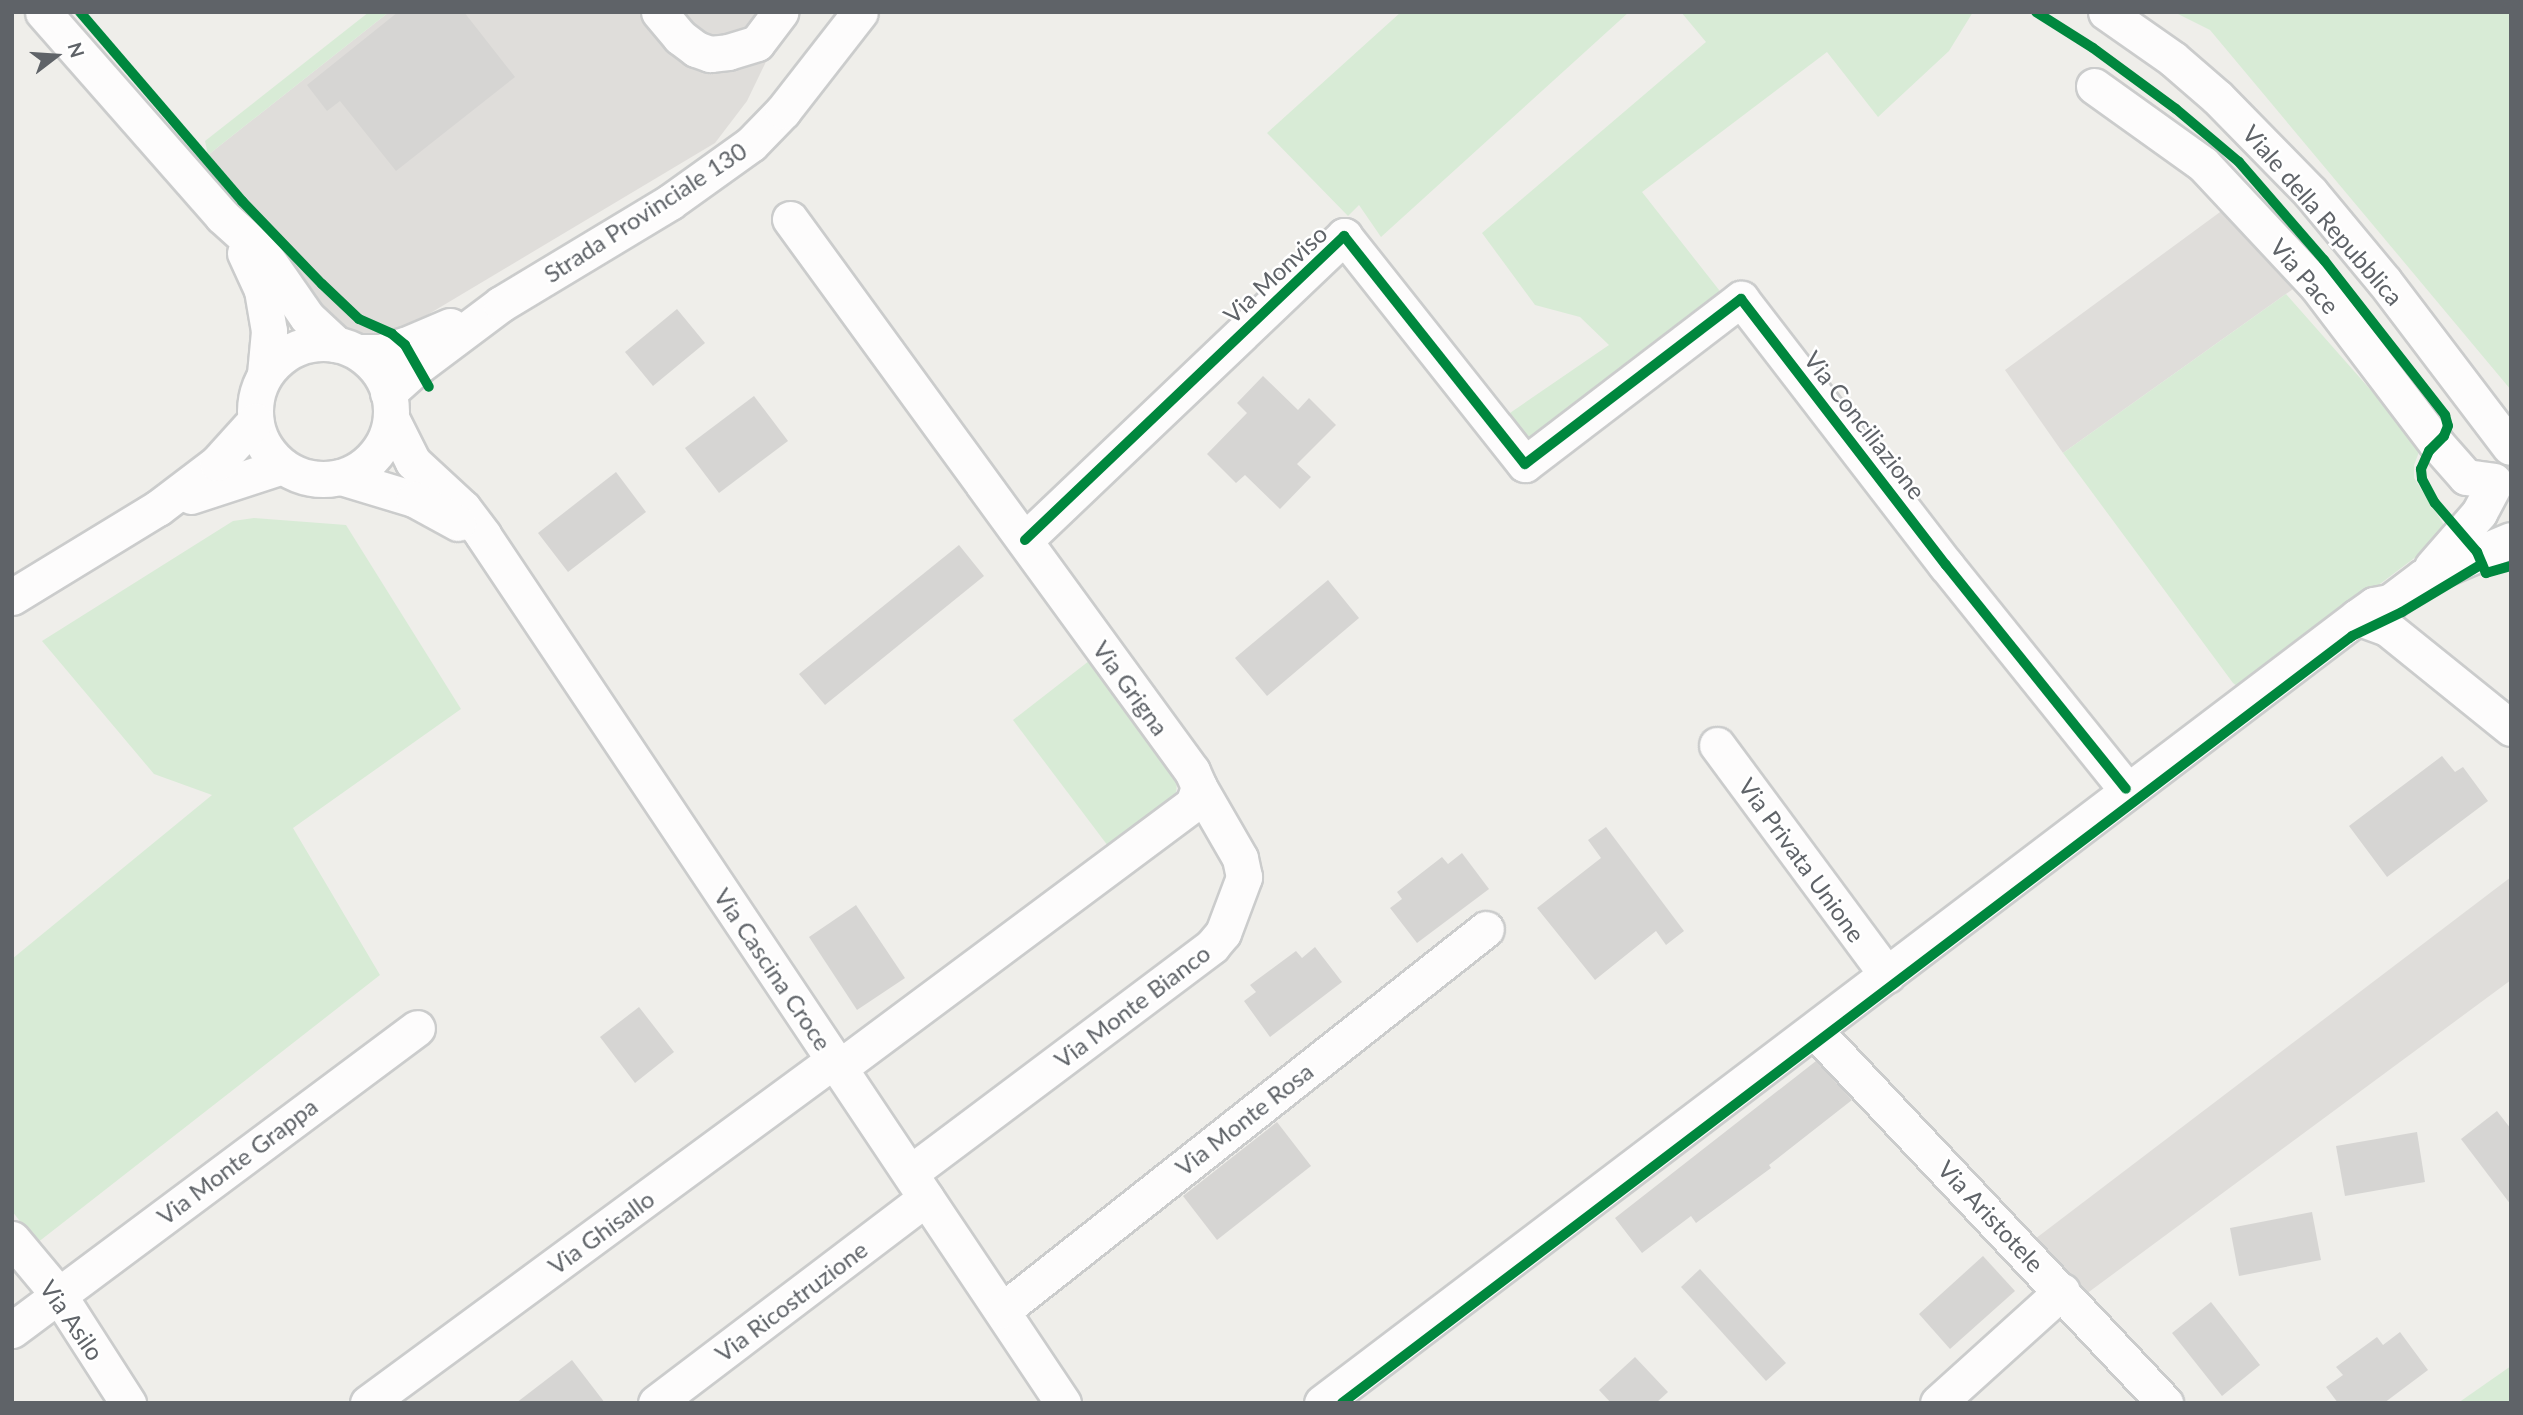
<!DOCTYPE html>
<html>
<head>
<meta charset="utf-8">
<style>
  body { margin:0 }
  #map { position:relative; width:2523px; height:1415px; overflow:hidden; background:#efeeea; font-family:Lato,sans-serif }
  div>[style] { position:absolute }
  .industrial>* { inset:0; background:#dfddda }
  .green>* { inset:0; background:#d8ebd6 }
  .building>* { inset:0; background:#d6d5d3 }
  .roads { filter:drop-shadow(2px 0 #cbcccc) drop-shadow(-2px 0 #cbcccc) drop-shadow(0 2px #cbcccc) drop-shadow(0 -2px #cbcccc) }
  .minor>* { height:35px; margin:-17.5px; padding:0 17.5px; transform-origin:17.5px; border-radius:17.5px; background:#fdfcfc }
  .minor>.ring { margin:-17.5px; padding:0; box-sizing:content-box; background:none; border:35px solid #fdfcfc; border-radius:50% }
  .cycleway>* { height:10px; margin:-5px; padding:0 5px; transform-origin:5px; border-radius:5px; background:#00873e }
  span { translate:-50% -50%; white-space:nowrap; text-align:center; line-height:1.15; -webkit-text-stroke:5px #fff; paint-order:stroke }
  .street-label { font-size:24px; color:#5f6368 }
  .frame { position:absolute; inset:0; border:14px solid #5f6368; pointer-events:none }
  .north { position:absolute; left:21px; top:21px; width:70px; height:70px; -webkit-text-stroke:5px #fff; paint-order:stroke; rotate:73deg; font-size:19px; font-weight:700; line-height:28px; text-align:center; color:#5f6368 }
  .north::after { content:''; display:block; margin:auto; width:24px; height:32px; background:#5f6368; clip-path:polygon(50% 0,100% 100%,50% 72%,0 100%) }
</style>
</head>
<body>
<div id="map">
  <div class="industrial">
    <i style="clip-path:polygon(389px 12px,790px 12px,747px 101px,715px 143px,402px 330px,355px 340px,333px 326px,208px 155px)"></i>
    <i style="clip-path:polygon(2246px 193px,2314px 274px,2063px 453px,2005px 370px)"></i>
    <i style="clip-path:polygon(2511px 877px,2511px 980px,2078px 1300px,2027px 1245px)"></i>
  </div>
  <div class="green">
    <i style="clip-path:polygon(369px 12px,389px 12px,208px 155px,205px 141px)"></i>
    <i style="clip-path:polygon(1401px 12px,1629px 12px,1381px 237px,1359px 205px,1348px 216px,1267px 133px)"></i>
    <i style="clip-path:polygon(1681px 12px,1973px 12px,1949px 51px,1878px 117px,1827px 52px,1642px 192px,1723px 295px,1533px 439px,1521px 434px,1507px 415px,1609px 345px,1580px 317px,1535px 305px,1482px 233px,1706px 42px)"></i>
    <i style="clip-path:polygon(2174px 12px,2511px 12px,2511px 390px,2210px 30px)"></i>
    <i style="clip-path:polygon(2286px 294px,2421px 447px,2414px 465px,2414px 478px,2444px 525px,2425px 550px,2241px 689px,2233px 683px,2063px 453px)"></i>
    <i style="clip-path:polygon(254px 518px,346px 525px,461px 709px,293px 828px,380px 975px,37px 1243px,12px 1211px,12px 959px,212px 795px,154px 774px,42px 641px,233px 521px)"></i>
    <i style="clip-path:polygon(1089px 661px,1177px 781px,1176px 797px,1108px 846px,1013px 720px)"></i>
    <i style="clip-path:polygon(2511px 1366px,2511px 1403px,2458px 1403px)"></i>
  </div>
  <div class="building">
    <i style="clip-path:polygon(398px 12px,464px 12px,515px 77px,396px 171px,340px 101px,327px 111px,307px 85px)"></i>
    <i style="clip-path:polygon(677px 309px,705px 343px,653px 386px,625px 352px)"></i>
    <i style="clip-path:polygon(1263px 376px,1298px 410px,1309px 398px,1336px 425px,1297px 464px,1311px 477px,1280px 509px,1245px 475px,1236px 483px,1207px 454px,1247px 413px,1237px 403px)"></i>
    <i style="clip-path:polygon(754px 396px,788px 441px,719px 493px,685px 448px)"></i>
    <i style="clip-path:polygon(616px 472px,646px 512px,568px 572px,538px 533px)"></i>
    <i style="clip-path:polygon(959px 545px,984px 576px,825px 705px,799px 674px)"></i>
    <i style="clip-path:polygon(1328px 580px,1359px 618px,1267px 696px,1235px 658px)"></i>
    <i style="clip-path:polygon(2442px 756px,2455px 772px,2463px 767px,2488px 801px,2387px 877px,2349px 826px)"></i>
    <i style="clip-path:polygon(1606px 827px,1684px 931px,1666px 945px,1656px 931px,1595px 980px,1537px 908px,1601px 858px,1588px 840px)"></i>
    <i style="clip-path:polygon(1462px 853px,1489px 889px,1417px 943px,1390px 908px,1402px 899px,1397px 892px,1442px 857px,1448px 864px)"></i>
    <i style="clip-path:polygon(856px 905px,905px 978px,857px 1010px,809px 937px)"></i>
    <i style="clip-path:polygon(1315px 947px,1342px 982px,1270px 1037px,1244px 1001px,1256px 992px,1250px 985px,1296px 951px,1302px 958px)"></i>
    <i style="clip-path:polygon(639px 1007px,674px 1052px,635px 1083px,600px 1037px)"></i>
    <i style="clip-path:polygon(1816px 1061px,1852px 1100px,1769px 1165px,1771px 1168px,1696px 1223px,1691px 1216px,1642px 1253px,1615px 1218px)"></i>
    <i style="clip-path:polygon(2497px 1111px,2511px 1129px,2511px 1205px,2461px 1139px)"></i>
    <i style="clip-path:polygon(1277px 1122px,1311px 1166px,1217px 1240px,1183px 1196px)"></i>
    <i style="clip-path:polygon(2417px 1132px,2425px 1182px,2345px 1196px,2336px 1146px)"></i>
    <i style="clip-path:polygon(2312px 1212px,2321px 1260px,2239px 1276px,2230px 1228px)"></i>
    <i style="clip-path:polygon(1983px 1256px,2015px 1291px,1950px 1349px,1919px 1314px)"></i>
    <i style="clip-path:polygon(1700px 1269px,1786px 1363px,1766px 1381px,1681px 1287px)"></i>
    <i style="clip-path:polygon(2211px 1302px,2260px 1365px,2222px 1396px,2172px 1333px)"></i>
    <i style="clip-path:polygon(2400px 1332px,2428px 1370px,2384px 1403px,2338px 1403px,2326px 1387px,2343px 1375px,2336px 1367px,2377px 1337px,2383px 1345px)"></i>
    <i style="clip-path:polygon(1635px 1357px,1668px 1392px,1656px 1403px,1611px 1403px,1599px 1390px)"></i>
    <i style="clip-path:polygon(572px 1360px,605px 1403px,516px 1403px)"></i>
  </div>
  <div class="roads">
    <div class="minor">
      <i style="left:43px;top:12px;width:271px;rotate:48.7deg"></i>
      <i style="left:222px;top:216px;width:54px;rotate:42deg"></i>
      <i style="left:262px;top:252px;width:79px;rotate:55.3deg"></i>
      <i style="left:307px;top:317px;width:40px;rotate:43deg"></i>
      <i style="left:659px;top:12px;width:33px;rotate:50deg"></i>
      <i style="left:680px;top:37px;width:20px;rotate:37deg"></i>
      <i style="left:696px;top:49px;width:15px;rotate:20deg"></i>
      <i style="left:710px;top:54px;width:18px;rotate:-6deg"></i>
      <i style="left:728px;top:52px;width:30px;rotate:-17deg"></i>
      <i style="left:757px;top:43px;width:39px;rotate:-53deg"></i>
      <i style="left:2106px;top:12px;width:82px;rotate:35deg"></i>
      <i style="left:2173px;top:59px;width:58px;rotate:40.8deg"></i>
      <i style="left:2217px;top:97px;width:133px;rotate:45.6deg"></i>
      <i style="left:2310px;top:192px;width:116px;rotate:50.3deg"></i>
      <i style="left:2384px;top:281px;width:208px;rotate:52.8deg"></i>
      <i style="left:2094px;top:86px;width:134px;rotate:35.6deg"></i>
      <i style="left:2203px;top:164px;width:167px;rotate:46.9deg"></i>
      <i style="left:2317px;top:286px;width:197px;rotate:52.8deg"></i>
      <i style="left:2436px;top:443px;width:45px;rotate:48.6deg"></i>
      <i style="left:2466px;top:477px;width:28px;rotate:8deg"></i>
      <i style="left:790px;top:219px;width:683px;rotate:53.94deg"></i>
      <i style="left:1192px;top:771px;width:17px;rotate:66deg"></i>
      <i style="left:1199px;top:787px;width:18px;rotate:109deg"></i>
      <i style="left:1193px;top:804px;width:442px;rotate:143.3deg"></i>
      <i style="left:245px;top:253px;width:41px;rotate:65.3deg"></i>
      <i style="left:262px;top:290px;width:42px;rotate:80.3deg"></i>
      <i style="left:269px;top:331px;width:43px;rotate:95.3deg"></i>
      <i class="ring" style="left:255px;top:343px;width:101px;height:101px"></i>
      <i style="left:358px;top:352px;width:22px"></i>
      <i style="left:380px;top:352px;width:26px;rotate:-16deg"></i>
      <i style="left:405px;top:345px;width:49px;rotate:-22.9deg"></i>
      <i style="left:388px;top:393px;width:39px;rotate:-42deg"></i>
      <i style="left:417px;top:367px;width:105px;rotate:-36.9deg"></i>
      <i style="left:501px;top:304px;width:197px;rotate:-31.1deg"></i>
      <i style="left:670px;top:202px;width:100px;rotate:-35.6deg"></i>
      <i style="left:751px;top:144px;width:46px;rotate:-45.9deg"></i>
      <i style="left:783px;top:111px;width:125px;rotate:-52.1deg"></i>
      <i style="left:391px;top:418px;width:49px;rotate:63.4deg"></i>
      <i style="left:413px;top:462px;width:68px;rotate:42.6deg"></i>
      <i style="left:463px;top:508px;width:34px;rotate:53deg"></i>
      <i style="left:483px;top:535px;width:1044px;rotate:56.25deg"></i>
      <i style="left:341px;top:477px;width:76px;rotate:16.8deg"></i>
      <i style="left:414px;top:499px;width:50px;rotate:28.6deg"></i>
      <i style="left:191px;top:496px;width:96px;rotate:-18.2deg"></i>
      <i style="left:1025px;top:540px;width:441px;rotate:-43.6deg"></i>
      <i style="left:1344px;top:236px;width:291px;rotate:51.6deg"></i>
      <i style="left:1525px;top:464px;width:272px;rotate:-37.4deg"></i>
      <i style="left:1741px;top:299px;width:336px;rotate:52.4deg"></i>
      <i style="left:1946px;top:565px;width:287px;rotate:51.2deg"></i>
      <i style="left:2432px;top:567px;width:72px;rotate:-49deg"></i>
      <i style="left:2479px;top:513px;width:30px;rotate:-62deg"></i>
      <i style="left:12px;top:597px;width:171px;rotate:-31.4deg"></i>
      <i style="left:158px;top:508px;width:74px;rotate:-37.3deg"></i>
      <i style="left:217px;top:463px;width:57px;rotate:-47.9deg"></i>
      <i style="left:2357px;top:617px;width:32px;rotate:20deg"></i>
      <i style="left:2387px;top:628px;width:159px;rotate:38.9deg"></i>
      <i style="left:1717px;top:745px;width:286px;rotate:53.5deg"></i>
      <i style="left:1815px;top:1031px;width:511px;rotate:46.75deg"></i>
      <i style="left:910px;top:1173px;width:378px;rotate:-36.9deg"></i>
      <i style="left:1212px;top:946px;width:17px;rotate:-50deg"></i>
      <i style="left:1223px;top:933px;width:60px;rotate:-69.4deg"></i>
      <i style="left:1244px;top:877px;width:19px;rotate:-102deg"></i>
      <i style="left:1240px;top:858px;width:82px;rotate:-120deg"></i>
      <i style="left:12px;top:1239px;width:72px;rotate:50.1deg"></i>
      <i style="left:58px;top:1294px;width:130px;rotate:57.3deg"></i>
      <i style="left:1003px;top:1310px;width:615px;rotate:-38.27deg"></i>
      <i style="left:12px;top:1330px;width:505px;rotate:-36.71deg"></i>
      <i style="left:368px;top:1403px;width:579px;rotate:-36.35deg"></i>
      <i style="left:656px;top:1403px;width:339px;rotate:-37.2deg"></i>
      <i style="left:1322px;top:1403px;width:1300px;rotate:-37.21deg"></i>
      <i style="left:2357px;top:617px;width:21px;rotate:-35deg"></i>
      <i style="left:2374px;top:605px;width:16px;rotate:-11deg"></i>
      <i style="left:2390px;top:602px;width:41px;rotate:-37.1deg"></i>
      <i style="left:2423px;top:577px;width:95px;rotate:-22.8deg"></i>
      <i style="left:1938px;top:1403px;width:167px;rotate:-42.1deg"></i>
    </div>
  </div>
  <div class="cycleway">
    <i style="left:80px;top:12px;width:249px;rotate:49.4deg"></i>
    <i style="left:242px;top:201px;width:115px;rotate:46.1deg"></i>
    <i style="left:322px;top:284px;width:51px;rotate:43.4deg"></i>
    <i style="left:359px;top:319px;width:36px;rotate:24deg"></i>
    <i style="left:392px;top:334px;width:17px;rotate:40deg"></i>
    <i style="left:405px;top:345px;width:48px;rotate:60.3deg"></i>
    <i style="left:2036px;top:12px;width:67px;rotate:32.3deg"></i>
    <i style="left:2093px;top:48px;width:103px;rotate:36.3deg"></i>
    <i style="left:2176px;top:109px;width:82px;rotate:40.1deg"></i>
    <i style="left:2239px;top:162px;width:130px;rotate:49.1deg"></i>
    <i style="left:2324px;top:260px;width:197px;rotate:52deg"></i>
    <i style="left:2445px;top:415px;width:11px;rotate:75deg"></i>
    <i style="left:2448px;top:426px;width:11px;rotate:112deg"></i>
    <i style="left:2444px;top:436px;width:21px;rotate:135deg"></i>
    <i style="left:2429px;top:451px;width:20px;rotate:114deg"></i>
    <i style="left:2421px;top:469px;width:10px;rotate:84deg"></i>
    <i style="left:2422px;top:479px;width:27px;rotate:62deg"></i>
    <i style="left:2435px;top:503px;width:65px;rotate:49.4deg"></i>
    <i style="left:2477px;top:552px;width:23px;rotate:67deg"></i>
    <i style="left:2486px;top:573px;width:26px;rotate:-16deg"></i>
    <i style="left:1025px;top:540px;width:441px;rotate:-43.6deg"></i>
    <i style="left:1344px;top:236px;width:291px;rotate:51.6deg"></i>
    <i style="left:1525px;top:464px;width:272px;rotate:-37.4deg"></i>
    <i style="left:1741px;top:299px;width:336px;rotate:52.4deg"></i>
    <i style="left:1946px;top:565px;width:287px;rotate:51.2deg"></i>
    <i style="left:1342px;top:1403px;width:1268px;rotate:-37.21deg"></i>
    <i style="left:2352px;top:636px;width:55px;rotate:-25.6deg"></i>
    <i style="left:2402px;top:612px;width:93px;rotate:-31deg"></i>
  </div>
  <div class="street-label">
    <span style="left:645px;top:212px;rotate:-33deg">Strada Provinciale 130</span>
    <span style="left:2323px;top:215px;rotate:49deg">Viale della Repubblica</span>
    <span style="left:1275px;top:274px;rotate:-43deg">Via Monviso</span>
    <span style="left:2305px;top:276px;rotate:49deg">Via Pace</span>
    <span style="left:1865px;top:425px;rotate:52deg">Via Conciliazione</span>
    <span style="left:1131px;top:688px;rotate:54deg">Via Grigna</span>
    <span style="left:1802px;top:860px;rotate:54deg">Via Privata Unione</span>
    <span style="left:773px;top:969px;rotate:56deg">Via Cascina Croce</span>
    <span style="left:1132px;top:1006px;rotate:-37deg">Via Monte Bianco</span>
    <span style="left:1244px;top:1119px;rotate:-38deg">Via Monte Rosa</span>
    <span style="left:237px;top:1161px;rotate:-37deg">Via Monte Grappa</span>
    <span style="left:1991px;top:1216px;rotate:47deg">Via Aristotele</span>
    <span style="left:601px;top:1232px;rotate:-36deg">Via Ghisallo</span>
    <span style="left:791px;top:1301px;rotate:-37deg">Via Ricostruzione</span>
    <span style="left:72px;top:1320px;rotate:55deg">Via Asilo</span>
  </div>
  <div class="frame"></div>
  <div class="north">N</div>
</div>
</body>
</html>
